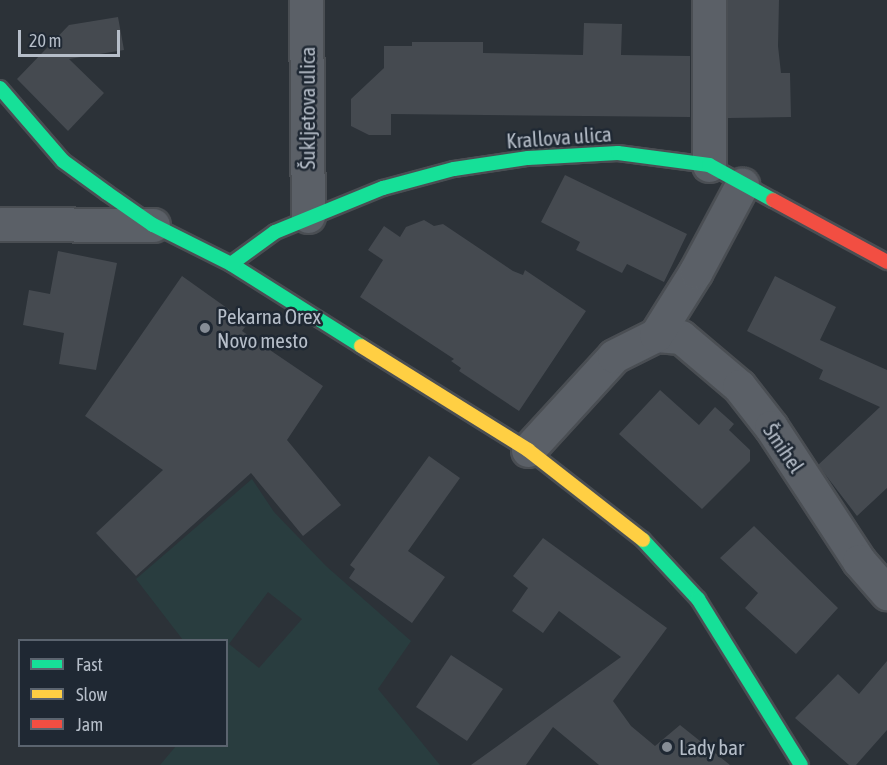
<!DOCTYPE html>
<html>
<head>
<meta charset="utf-8">
<style>
  body { margin:0 }
  #map { position:relative; width:887px; height:765px; overflow:hidden; background:#2c3238; font-family:"Asap Condensed",sans-serif }
  div>[style] { position:absolute }
  .green>* { inset:0; background:#293d3f }
  .building>* { inset:0; background:#454a50 }
  .roads { filter:drop-shadow(2px 0 #4a4e53) drop-shadow(-2px 0 #4a4e53) drop-shadow(0 2px #4a4e53) drop-shadow(0 -2px #4a4e53) }
  .street>* { height:33px; margin:-16.5px; padding:0 16.5px; transform-origin:16.5px; border-radius:16.5px; background:#5b6067 }
  .fast>* { height:14px; margin:-7px; padding:0 7px; transform-origin:7px; border-radius:7px; background:#16e098 }
  .slow>* { height:14px; margin:-7px; padding:0 7px; transform-origin:7px; border-radius:7px; background:#ffcf43 }
  .jam>* { height:14px; margin:-7px; padding:0 7px; transform-origin:7px; border-radius:7px; background:#f24e42 }
  .dots>* { width:16px; height:16px; translate:-50% -50%; box-sizing:border-box; border:3px solid #1f2833; border-radius:50% }
  span { translate:-50% -50%; white-space:nowrap; text-align:center; line-height:1.15; -webkit-text-stroke:5px #1f2833; paint-order:stroke }
  .street-label { font-size:21px; color:#b6bec9 }
  .poi-label { font-size:21px; color:#b6bec9 }
  .left { translate:0 -50%; text-align:left }
  .legend { position:absolute; left:18px; top:639px; width:210px; height:108px; box-sizing:border-box; background:#1f2833; border:2px solid #5b646f; margin:0; padding:8px 10px; list-style:none; font-size:18px; color:#b6bec9 }
  .legend li { display:flex; align-items:center; gap:12px; height:30px }
  .legend b { width:30px; border:2px solid #5b646f }
  .scale { position:absolute; left:18px; top:30px; width:102px; height:27px; box-sizing:border-box; border:3px solid #b6bec9; border-top:0; padding-left:8px; font-size:18px; line-height:21px; white-space:nowrap; color:#b6bec9; -webkit-text-stroke:4px #1f2833; paint-order:stroke }
</style>
</head>
<body>
<div id="map">
  <div class="green">
    <i style="clip-path:polygon(evenodd,252px 479px,274px 512px,326px 566px,411px 641px,378px 689px,440px 765px,160px 765px,176px 746px,226px 746px,226px 640px,183px 640px,136px 579px,252px 479px,268px 592px,302px 619px,259px 668px,229px 644px,268px 592px)"></i>
  </div>
  <div class="building">
    <i style="clip-path:polygon(728px 0,779px 0,778px 46px,781px 73px,790px 73px,791px 117px,728px 118px)"></i>
    <i style="clip-path:polygon(118px 17px,124px 50px,69px 59px,104px 93px,68px 131px,17px 79px,69px 25px)"></i>
    <i style="clip-path:polygon(584px 23px,622px 24px,621px 55px,690px 56px,690px 117px,391px 114px,391px 135px,369px 135px,351px 126px,351px 99px,384px 68px,384px 46px,412px 46px,412px 42px,483px 42px,483px 53px,583px 55px)"></i>
    <i style="clip-path:polygon(565px 175px,687px 234px,664px 282px,627px 264px,622px 273px,576px 250px,580px 242px,541px 222px)"></i>
    <i style="clip-path:polygon(424px 220px,434px 226px,443px 224px,513px 271px,523px 275px,525px 270px,586px 311px,519px 411px,459px 371px,461px 368px,451px 361px,454px 359px,360px 297px,383px 260px,368px 250px,384px 226px,400px 237px,406px 227px)"></i>
    <i style="clip-path:polygon(58px 251px,117px 263px,96px 370px,59px 364px,64px 333px,23px 325px,29px 290px,50px 294px)"></i>
    <i style="clip-path:polygon(182px 276px,248px 323px,242px 331px,323px 386px,287px 440px,341px 505px,303px 536px,251px 473px,136px 576px,96px 533px,163px 470px,85px 416px)"></i>
    <i style="clip-path:polygon(775px 276px,836px 307px,820px 340px,887px 370px,887px 488px,857px 516px,818px 465px,880px 407px,819px 379px,823px 370px,747px 331px)"></i>
    <i style="clip-path:polygon(660px 390px,699px 425px,715px 407px,734px 424px,729px 430px,750px 450px,750px 461px,702px 509px,619px 434px)"></i>
    <i style="clip-path:polygon(429px 456px,460px 478px,408px 551px,445px 577px,412px 623px,349px 578px,355px 569px,350px 565px)"></i>
    <i style="clip-path:polygon(754px 526px,838px 608px,796px 654px,745px 608px,758px 593px,720px 558px)"></i>
    <i style="clip-path:polygon(543px 538px,667px 628px,613px 701px,631px 726px,655px 746px,680px 725px,730px 765px,599px 765px,553px 727px,526px 765px,471px 765px,621px 657px,559px 611px,543px 633px,512px 611px,528px 588px,513px 576px)"></i>
    <i style="clip-path:polygon(451px 655px,503px 689px,467px 741px,416px 707px)"></i>
    <i style="clip-path:polygon(887px 661px,887px 730px,856px 765px,849px 765px,795px 718px,838px 674px,859px 694px)"></i>
  </div>
  <div class="roads">
    <div class="street">
      <i style="left:306px;top:0;width:216px;rotate:89.5deg"></i>
      <i style="left:709px;top:0;width:165px;rotate:90deg"></i>
      <i style="left:0;top:224px;width:153px;rotate:0.4deg"></i>
      <i style="left:656px;top:335px;width:25px;rotate:5deg"></i>
      <i style="left:681px;top:337px;width:76px;rotate:40.2deg"></i>
      <i style="left:739px;top:386px;width:52px;rotate:52deg"></i>
      <i style="left:771px;top:427px;width:160px;rotate:56.7deg"></i>
      <i style="left:859px;top:561px;width:43px;rotate:48.8deg"></i>
      <i style="left:528px;top:450px;width:127px;rotate:-47.5deg"></i>
      <i style="left:614px;top:356px;width:47px;rotate:-26.6deg"></i>
      <i style="left:656px;top:335px;width:75px;rotate:-58deg"></i>
      <i style="left:696px;top:271px;width:98px;rotate:-61.9deg"></i>
    </div>
    <div class="fast">
      <i style="left:0;top:88px;width:96px;rotate:49.2deg"></i>
      <i style="left:63px;top:161px;width:54px;rotate:36deg"></i>
      <i style="left:107px;top:193px;width:56px;rotate:34.8deg"></i>
      <i style="left:153px;top:225px;width:87px;rotate:26.6deg"></i>
      <i style="left:231px;top:264px;width:154px;rotate:32.2deg"></i>
      <i style="left:231px;top:264px;width:54px;rotate:-36deg"></i>
      <i style="left:275px;top:232px;width:117px;rotate:-22.2deg"></i>
      <i style="left:383px;top:188px;width:73px;rotate:-15deg"></i>
      <i style="left:454px;top:169px;width:75px;rotate:-8.5deg"></i>
      <i style="left:528px;top:158px;width:90px;rotate:-3.2deg"></i>
      <i style="left:618px;top:153px;width:92px;rotate:7.5deg"></i>
      <i style="left:709px;top:165px;width:73px;rotate:28.7deg"></i>
      <i style="left:643px;top:540px;width:81px;rotate:47deg"></i>
      <i style="left:698px;top:599px;width:195px;rotate:58.2deg"></i>
    </div>
    <div class="slow">
      <i style="left:361px;top:346px;width:197px;rotate:31.9deg"></i>
      <i style="left:528px;top:450px;width:146px;rotate:38deg"></i>
    </div>
    <div class="jam">
      <i style="left:773px;top:200px;width:130px;rotate:28.5deg"></i>
    </div>
  </div>
  <div class="dots">
    <i style="left:205px;top:328px;background:#868d96"></i>
    <i style="left:667px;top:747px;background:#868d96"></i>
  </div>
  <div class="street-label">
    <span style="left:307px;top:108px;rotate:-90deg">Šukljetova ulica</span>
    <span style="left:559px;top:137px;rotate:-4deg">Krallova ulica</span>
    <span style="left:784px;top:448px;rotate:56deg">Šmihel</span>
  </div>
  <div class="poi-label">
    <span class="left" style="left:217px;top:328px">Pekarna Orex<br>Novo mesto</span>
    <span class="left" style="left:679px;top:747px">Lady bar</span>
  </div>
  <ul class="legend">
  <li><b style="height:8px;background:#16e098"></b>Fast</li>
  <li><b style="height:8px;background:#ffcf43"></b>Slow</li>
  <li><b style="height:8px;background:#f24e42"></b>Jam</li>
  </ul>
  <div class="scale">20 m</div>
</div>
</body>
</html>
